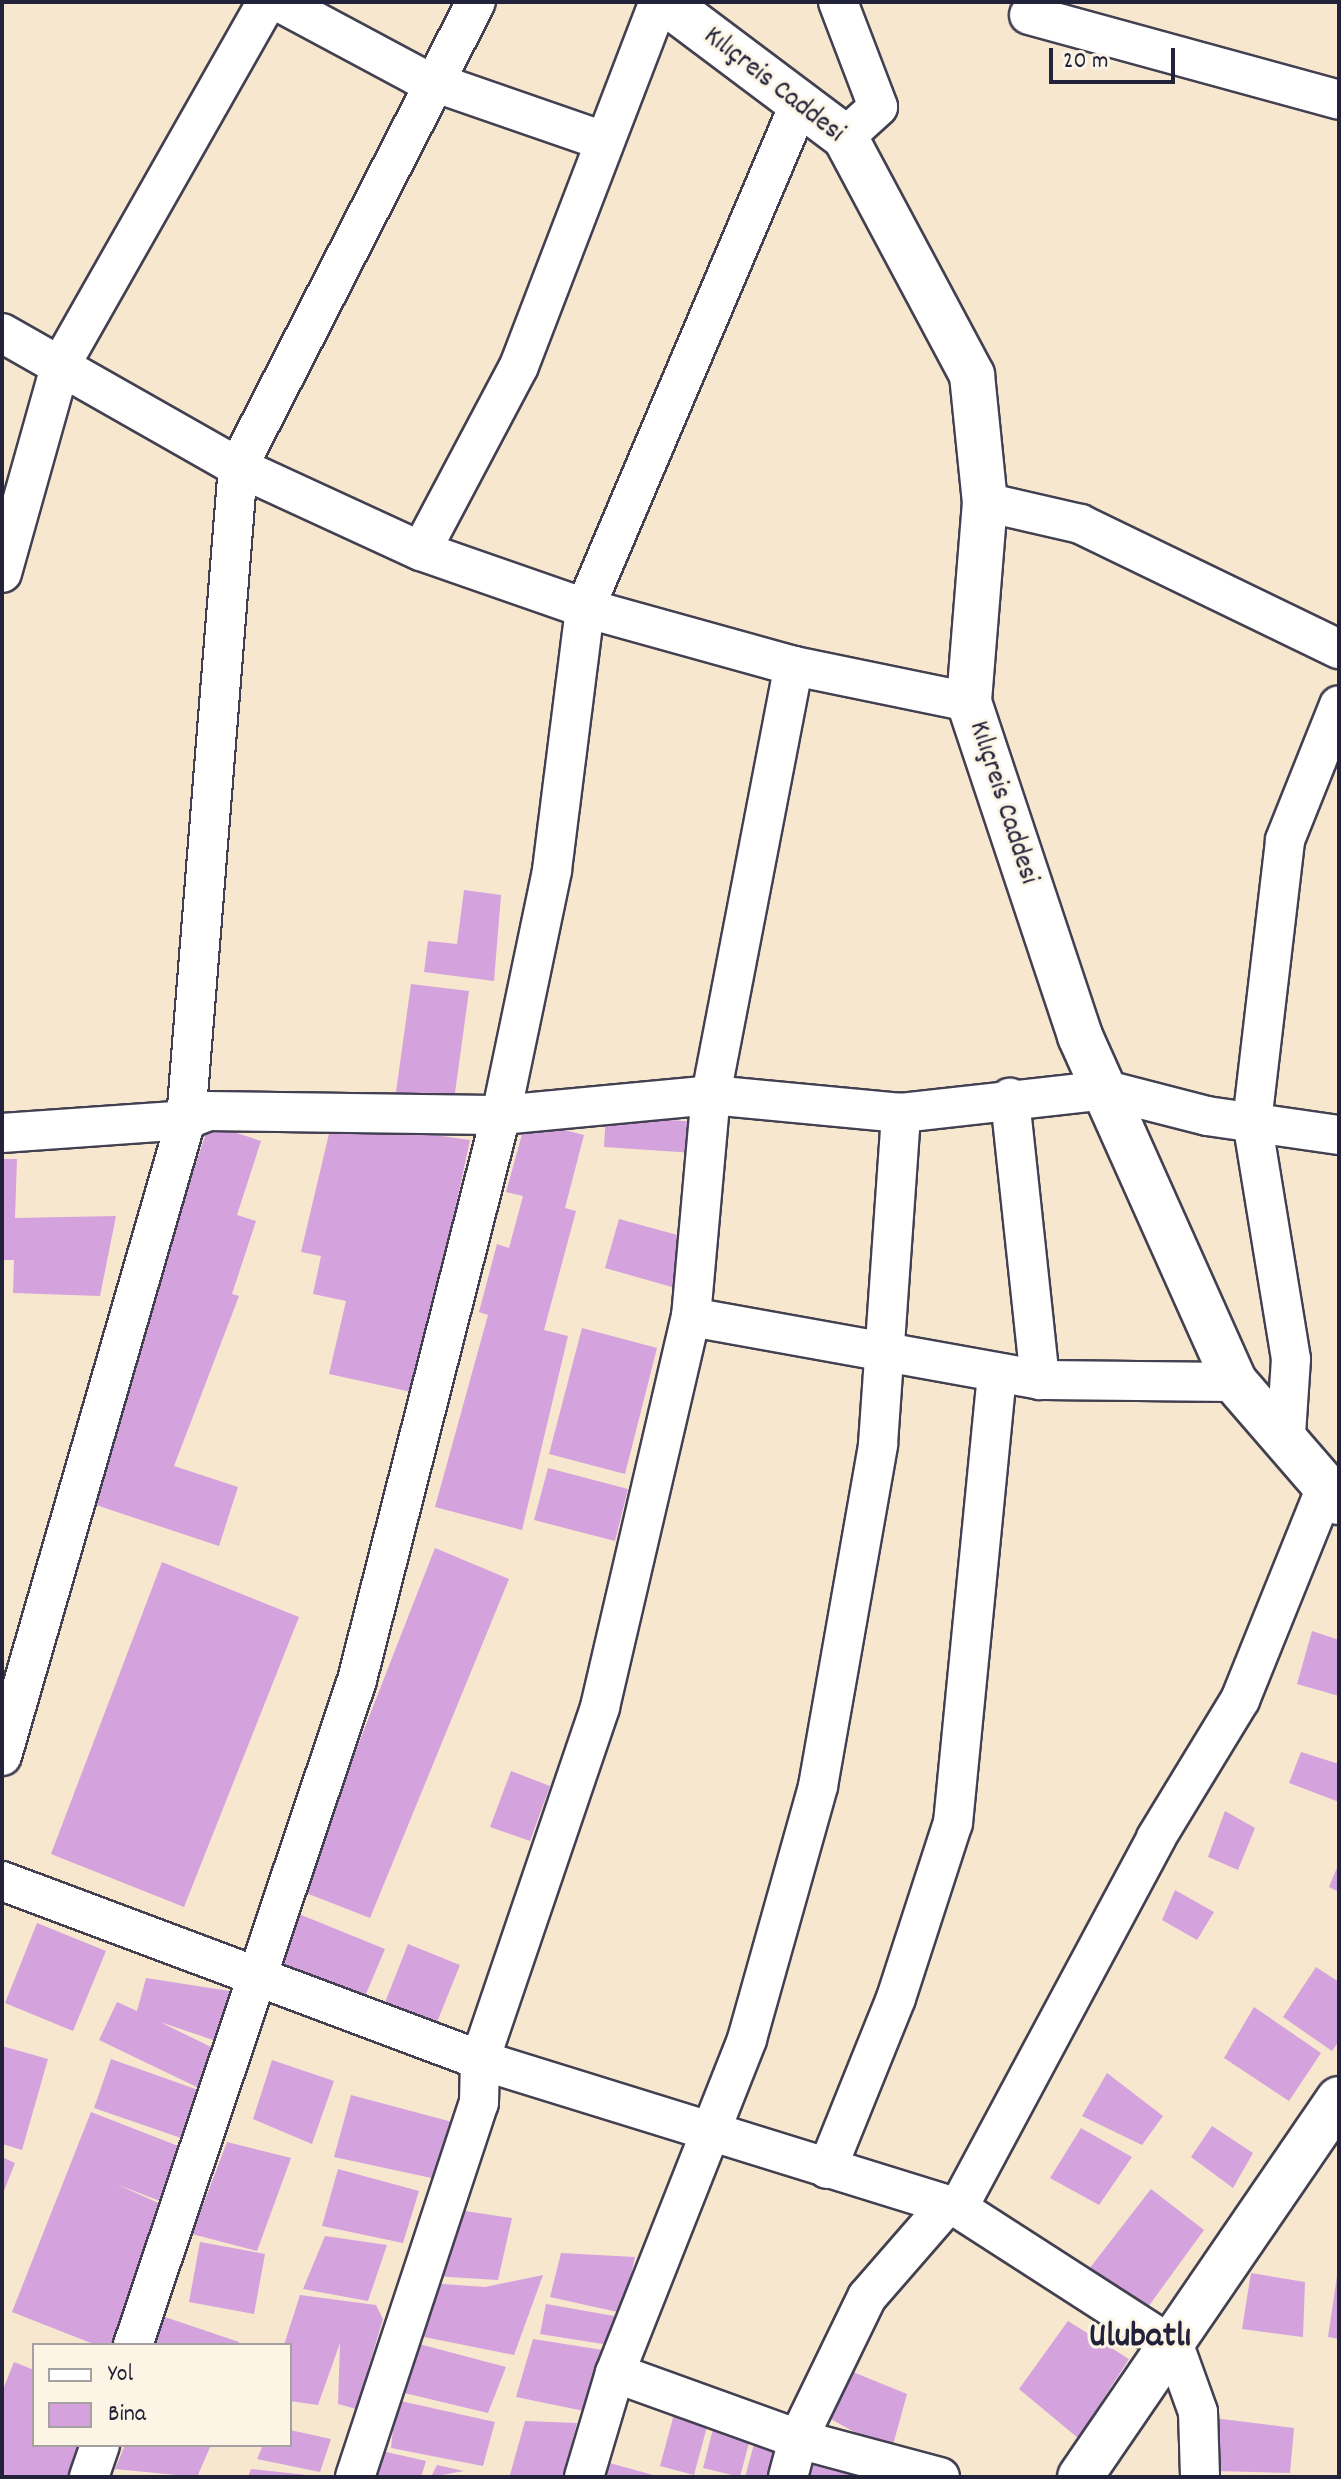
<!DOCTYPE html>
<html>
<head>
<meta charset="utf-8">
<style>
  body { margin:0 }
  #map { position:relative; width:1341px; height:2479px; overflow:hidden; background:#f6e7ce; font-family:Dekko,sans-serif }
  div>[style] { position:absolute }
  .building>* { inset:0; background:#d4a3de }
  .roads { filter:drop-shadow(2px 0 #424051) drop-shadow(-2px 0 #424051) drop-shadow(0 2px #424051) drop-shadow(0 -2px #424051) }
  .minor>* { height:38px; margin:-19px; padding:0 19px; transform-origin:19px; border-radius:19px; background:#fff }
  .tertiary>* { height:44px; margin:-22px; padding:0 22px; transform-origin:22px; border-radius:22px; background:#fff }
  span { translate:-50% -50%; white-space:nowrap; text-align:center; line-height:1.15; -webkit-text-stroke:6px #fcf5e5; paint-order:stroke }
  .street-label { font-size:28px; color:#22223b }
  .district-label { font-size:36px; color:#22223b; font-weight:700 }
  .frame { position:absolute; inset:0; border:4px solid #22223b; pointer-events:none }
  .legend { position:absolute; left:32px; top:2343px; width:260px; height:104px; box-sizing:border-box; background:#fcf5e5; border:2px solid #a5a1a1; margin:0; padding:10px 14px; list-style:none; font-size:24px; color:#22223b }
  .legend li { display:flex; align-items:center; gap:16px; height:40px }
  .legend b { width:40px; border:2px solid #a5a1a1 }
  .scale { position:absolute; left:1049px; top:48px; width:126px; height:36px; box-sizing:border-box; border:4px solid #22223b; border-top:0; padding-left:10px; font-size:24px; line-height:28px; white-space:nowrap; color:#22223b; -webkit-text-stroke:6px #fcf5e5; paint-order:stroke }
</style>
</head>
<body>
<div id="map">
  <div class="building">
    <i style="clip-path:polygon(464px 890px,501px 895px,494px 981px,424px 972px,428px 941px,457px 944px)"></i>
    <i style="clip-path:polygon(411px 984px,469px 991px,454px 1100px,396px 1092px)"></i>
    <i style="clip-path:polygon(606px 1115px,696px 1122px,694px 1153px,604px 1147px)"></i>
    <i style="clip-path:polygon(526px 1120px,584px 1135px,565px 1208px,576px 1211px,544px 1330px,568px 1336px,522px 1530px,435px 1507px,488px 1315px,479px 1312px,497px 1244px,509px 1248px,523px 1196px,506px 1192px)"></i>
    <i style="clip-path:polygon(332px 1121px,470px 1140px,416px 1393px,329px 1374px,346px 1301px,313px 1294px,321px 1256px,301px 1252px)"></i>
    <i style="clip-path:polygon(209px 1124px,261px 1141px,237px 1215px,256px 1221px,232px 1294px,239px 1296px,174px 1466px,238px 1487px,219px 1546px,84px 1501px)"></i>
    <i style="clip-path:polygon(2px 1159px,17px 1159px,15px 1218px,116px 1216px,100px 1296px,13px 1293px,14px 1260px,2px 1260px)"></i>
    <i style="clip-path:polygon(619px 1219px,692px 1239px,679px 1289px,605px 1268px)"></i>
    <i style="clip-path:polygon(582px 1328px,657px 1348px,625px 1474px,549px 1454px)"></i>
    <i style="clip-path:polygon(548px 1468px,628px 1489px,615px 1541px,534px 1520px)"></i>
    <i style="clip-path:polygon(435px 1548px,509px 1579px,370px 1918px,301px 1891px)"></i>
    <i style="clip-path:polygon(162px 1562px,299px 1617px,184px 1907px,51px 1854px)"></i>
    <i style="clip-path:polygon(1312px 1631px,1339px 1640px,1339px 1696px,1297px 1684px)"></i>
    <i style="clip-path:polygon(1301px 1752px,1339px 1764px,1339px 1802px,1289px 1783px)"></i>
    <i style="clip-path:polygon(511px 1771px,550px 1786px,530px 1841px,490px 1827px)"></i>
    <i style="clip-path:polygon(1225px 1811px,1255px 1828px,1238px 1870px,1208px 1857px)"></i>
    <i style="clip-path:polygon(1339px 1863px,1339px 1892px,1329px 1887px)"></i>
    <i style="clip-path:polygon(1175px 1890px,1214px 1912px,1197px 1940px,1162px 1920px)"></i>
    <i style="clip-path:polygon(294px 1912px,385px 1949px,363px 2001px,272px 1965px)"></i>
    <i style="clip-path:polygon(37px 1923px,106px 1951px,73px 2031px,5px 2003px)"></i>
    <i style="clip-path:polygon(408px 1944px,460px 1965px,435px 2027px,384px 2005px)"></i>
    <i style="clip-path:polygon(1316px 1967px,1339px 1982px,1339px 2041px,1332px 2051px,1283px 2017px)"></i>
    <i style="clip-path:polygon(146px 1978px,236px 1992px,219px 2042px,160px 2022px,211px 2047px,207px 2092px,99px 2040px,117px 2002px,137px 2011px)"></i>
    <i style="clip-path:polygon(1254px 2007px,1321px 2053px,1289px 2101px,1224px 2058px)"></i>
    <i style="clip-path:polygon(2px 2046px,48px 2059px,22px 2150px,2px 2144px)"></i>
    <i style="clip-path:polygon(111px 2059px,201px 2091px,184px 2139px,94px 2108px)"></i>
    <i style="clip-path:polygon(272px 2060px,334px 2081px,312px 2144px,253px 2119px)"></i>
    <i style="clip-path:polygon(1107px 2073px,1163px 2116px,1142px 2145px,1082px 2116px)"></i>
    <i style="clip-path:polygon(351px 2095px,456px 2123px,436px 2179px,334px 2157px)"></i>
    <i style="clip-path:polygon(91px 2112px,186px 2149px,165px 2203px,116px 2184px,174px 2210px,117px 2345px,96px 2345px,12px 2312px)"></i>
    <i style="clip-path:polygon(1212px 2126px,1253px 2153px,1233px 2188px,1191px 2157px)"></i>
    <i style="clip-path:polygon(1081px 2128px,1132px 2157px,1099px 2205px,1050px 2178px)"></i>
    <i style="clip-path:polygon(227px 2142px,291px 2158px,257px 2251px,192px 2234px)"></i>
    <i style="clip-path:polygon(2px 2157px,15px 2163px,2px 2196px)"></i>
    <i style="clip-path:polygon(338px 2169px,419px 2191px,403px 2243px,322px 2226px)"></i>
    <i style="clip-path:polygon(1151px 2189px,1204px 2230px,1148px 2307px,1089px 2269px)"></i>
    <i style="clip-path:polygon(452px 2209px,512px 2218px,498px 2280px,433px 2276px)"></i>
    <i style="clip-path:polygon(325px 2236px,387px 2245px,368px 2301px,303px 2289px)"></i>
    <i style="clip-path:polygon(200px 2242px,265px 2254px,254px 2314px,189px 2302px)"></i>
    <i style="clip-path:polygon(561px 2253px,635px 2257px,622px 2313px,550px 2297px)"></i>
    <i style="clip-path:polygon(1251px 2273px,1305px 2282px,1303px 2337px,1242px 2329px)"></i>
    <i style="clip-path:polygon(543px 2275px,514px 2355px,414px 2335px,429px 2283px,485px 2287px)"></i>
    <i style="clip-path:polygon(1337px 2276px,1339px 2276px,1339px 2339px,1328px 2337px)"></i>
    <i style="clip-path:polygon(300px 2295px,376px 2305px,383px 2319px,356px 2409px,338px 2404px,340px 2343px,318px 2405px,290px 2401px,290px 2345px,284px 2345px)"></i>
    <i style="clip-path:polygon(546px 2304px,620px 2317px,609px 2345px,540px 2334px)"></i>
    <i style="clip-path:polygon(165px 2317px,239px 2342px,238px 2345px,154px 2345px)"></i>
    <i style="clip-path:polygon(1068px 2321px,1129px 2359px,1078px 2438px,1019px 2389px)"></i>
    <i style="clip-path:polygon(533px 2339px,609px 2351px,594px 2413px,516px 2397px)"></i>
    <i style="clip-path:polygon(419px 2344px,506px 2367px,488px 2413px,396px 2391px)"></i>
    <i style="clip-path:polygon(14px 2362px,34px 2370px,34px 2445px,90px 2445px,78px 2477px,2px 2477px,2px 2392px)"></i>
    <i style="clip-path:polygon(848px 2370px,907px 2394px,891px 2452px,827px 2417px)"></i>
    <i style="clip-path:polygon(396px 2400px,495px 2422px,483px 2466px,391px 2448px)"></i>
    <i style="clip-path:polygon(674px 2414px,708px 2423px,694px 2475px,660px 2466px)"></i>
    <i style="clip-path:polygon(1214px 2418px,1294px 2428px,1290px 2473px,1216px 2471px)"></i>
    <i style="clip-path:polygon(525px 2421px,577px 2423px,563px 2477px,510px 2475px)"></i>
    <i style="clip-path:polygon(713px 2429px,750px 2439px,740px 2477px,703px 2468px)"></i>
    <i style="clip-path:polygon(290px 2430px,331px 2439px,320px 2472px,257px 2459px,263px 2445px,290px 2445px)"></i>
    <i style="clip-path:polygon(754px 2444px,777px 2450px,770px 2477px,745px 2477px)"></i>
    <i style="clip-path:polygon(125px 2445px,211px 2445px,197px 2477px,115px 2469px)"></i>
    <i style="clip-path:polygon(807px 2450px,880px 2477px,800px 2477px)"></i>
    <i style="clip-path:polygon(382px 2451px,426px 2461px,421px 2477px,374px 2477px)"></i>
    <i style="clip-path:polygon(606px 2462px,657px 2476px,657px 2477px,602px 2477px)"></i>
    <i style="clip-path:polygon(437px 2465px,464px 2471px,431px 2477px)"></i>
    <i style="clip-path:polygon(251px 2469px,307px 2475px,307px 2477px,248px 2477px)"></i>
  </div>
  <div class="roads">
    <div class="minor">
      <i style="left:279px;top:2px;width:159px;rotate:28.2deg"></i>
      <i style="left:419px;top:77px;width:196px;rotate:19.1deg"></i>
      <i style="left:838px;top:2px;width:112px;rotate:69.1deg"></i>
      <i style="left:878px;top:107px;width:45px;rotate:137.7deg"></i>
      <i style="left:1029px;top:15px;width:321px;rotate:15.3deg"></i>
      <i style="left:2px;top:333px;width:271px;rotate:29.6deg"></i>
      <i style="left:238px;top:467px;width:201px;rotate:24.7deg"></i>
      <i style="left:421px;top:551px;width:174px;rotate:19.2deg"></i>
      <i style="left:585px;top:608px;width:217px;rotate:15.5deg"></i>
      <i style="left:794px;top:666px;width:179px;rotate:11.6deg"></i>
      <i style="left:985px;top:502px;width:98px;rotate:13deg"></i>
      <i style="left:1080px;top:524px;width:288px;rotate:25.8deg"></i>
      <i style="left:421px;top:551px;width:209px;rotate:-62.1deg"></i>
      <i style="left:519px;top:366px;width:390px;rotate:-69deg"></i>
      <i style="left:2px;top:573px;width:215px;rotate:-74.3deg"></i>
      <i style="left:60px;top:366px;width:419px;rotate:-60.4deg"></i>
      <i style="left:2px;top:1133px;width:184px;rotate:-4deg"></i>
      <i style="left:186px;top:1120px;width:24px;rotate:-22deg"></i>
      <i style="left:208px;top:1111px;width:293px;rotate:0.8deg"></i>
      <i style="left:501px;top:1115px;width:211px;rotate:-5.4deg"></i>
      <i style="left:711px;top:1095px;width:191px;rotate:5.4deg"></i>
      <i style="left:901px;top:1113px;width:206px;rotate:-6.4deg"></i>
      <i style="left:1106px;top:1090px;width:104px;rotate:14.4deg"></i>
      <i style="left:1207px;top:1116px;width:133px;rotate:8.2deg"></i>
      <i style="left:691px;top:1317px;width:355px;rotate:10.2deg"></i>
      <i style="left:1040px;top:1380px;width:284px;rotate:-96.1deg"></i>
      <i style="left:1040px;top:1380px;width:195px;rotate:0.6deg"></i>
      <i style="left:1286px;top:1434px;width:75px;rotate:-86.2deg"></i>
      <i style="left:1291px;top:1359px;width:240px;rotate:-99.3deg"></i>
      <i style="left:1252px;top:1122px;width:284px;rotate:-83.3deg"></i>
      <i style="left:1285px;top:840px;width:145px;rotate:-68.2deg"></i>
      <i style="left:2px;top:1756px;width:662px;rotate:-73.86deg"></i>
      <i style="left:186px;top:1120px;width:655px;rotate:-85.45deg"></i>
      <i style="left:238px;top:467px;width:522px;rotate:-62.9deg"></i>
      <i style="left:2px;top:1881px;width:510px;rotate:20.53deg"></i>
      <i style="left:480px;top:2060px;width:500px;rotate:17.2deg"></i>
      <i style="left:958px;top:2208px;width:258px;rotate:32.8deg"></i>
      <i style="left:1175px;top:2348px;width:68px;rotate:70.2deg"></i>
      <i style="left:1198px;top:2412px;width:65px;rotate:88.2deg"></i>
      <i style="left:827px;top:2169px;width:184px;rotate:-68deg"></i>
      <i style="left:896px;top:1998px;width:184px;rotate:-72deg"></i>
      <i style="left:953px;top:1823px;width:451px;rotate:-84.4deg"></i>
      <i style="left:958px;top:2208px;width:420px;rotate:-61.8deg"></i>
      <i style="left:1156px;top:1838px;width:162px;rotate:-58.7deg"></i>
      <i style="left:1240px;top:1700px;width:227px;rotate:-68deg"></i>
      <i style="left:133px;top:2345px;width:702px;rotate:-71.38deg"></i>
      <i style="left:357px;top:1680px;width:583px;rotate:-75.7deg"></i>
      <i style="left:501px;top:1115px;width:250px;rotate:-78.2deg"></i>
      <i style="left:552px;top:870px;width:264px;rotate:-82.8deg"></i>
      <i style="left:585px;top:608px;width:547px;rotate:-66.95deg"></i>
      <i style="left:615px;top:2373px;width:195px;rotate:19.8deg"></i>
      <i style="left:798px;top:2439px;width:147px;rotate:15deg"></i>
      <i style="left:89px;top:2477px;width:34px;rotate:-71deg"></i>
      <i style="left:355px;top:2477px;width:394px;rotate:-71.7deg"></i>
      <i style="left:479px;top:2103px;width:43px;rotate:-88.7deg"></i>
      <i style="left:480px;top:2060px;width:373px;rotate:-71.2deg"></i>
      <i style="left:600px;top:1707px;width:400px;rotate:-76.9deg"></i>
      <i style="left:691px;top:1317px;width:223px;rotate:-84.9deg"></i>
      <i style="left:711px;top:1095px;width:437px;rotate:-79.1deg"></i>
      <i style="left:584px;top:2477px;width:109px;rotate:-73.4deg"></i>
      <i style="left:615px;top:2373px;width:359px;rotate:-68.4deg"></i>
      <i style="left:747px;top:2039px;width:263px;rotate:-74.3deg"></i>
      <i style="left:818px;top:1786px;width:347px;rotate:-80deg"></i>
      <i style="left:878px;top:1444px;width:332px;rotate:-86deg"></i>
      <i style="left:788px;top:2477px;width:39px;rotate:-75deg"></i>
      <i style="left:798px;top:2439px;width:158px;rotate:-64.1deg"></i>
      <i style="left:867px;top:2297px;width:122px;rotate:-49deg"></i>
    </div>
    <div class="tertiary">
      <i style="left:665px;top:2px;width:225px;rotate:36.9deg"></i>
      <i style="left:845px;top:137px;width:270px;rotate:61.9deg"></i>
      <i style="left:972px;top:375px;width:128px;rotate:84.2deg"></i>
      <i style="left:985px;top:502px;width:201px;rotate:94.6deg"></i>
      <i style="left:969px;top:702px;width:352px;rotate:71.6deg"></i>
      <i style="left:1080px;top:1036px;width:379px;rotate:65.9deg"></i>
      <i style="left:1235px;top:1382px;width:159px;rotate:49.1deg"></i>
      <i style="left:1080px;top:2477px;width:458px;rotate:-55.6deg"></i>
    </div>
  </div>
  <div class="street-label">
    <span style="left:773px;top:86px;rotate:38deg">Kılıçreis Caddesi</span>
    <span style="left:1002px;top:803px;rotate:72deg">Kılıçreis Caddesi</span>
  </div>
  <div class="district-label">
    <span style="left:1140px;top:2339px">Ulubatlı</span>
  </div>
  <div class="frame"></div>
  <ul class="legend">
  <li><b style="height:10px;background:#fff"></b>Yol</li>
  <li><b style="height:22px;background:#d4a3de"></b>Bina</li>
  </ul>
  <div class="scale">20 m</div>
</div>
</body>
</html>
